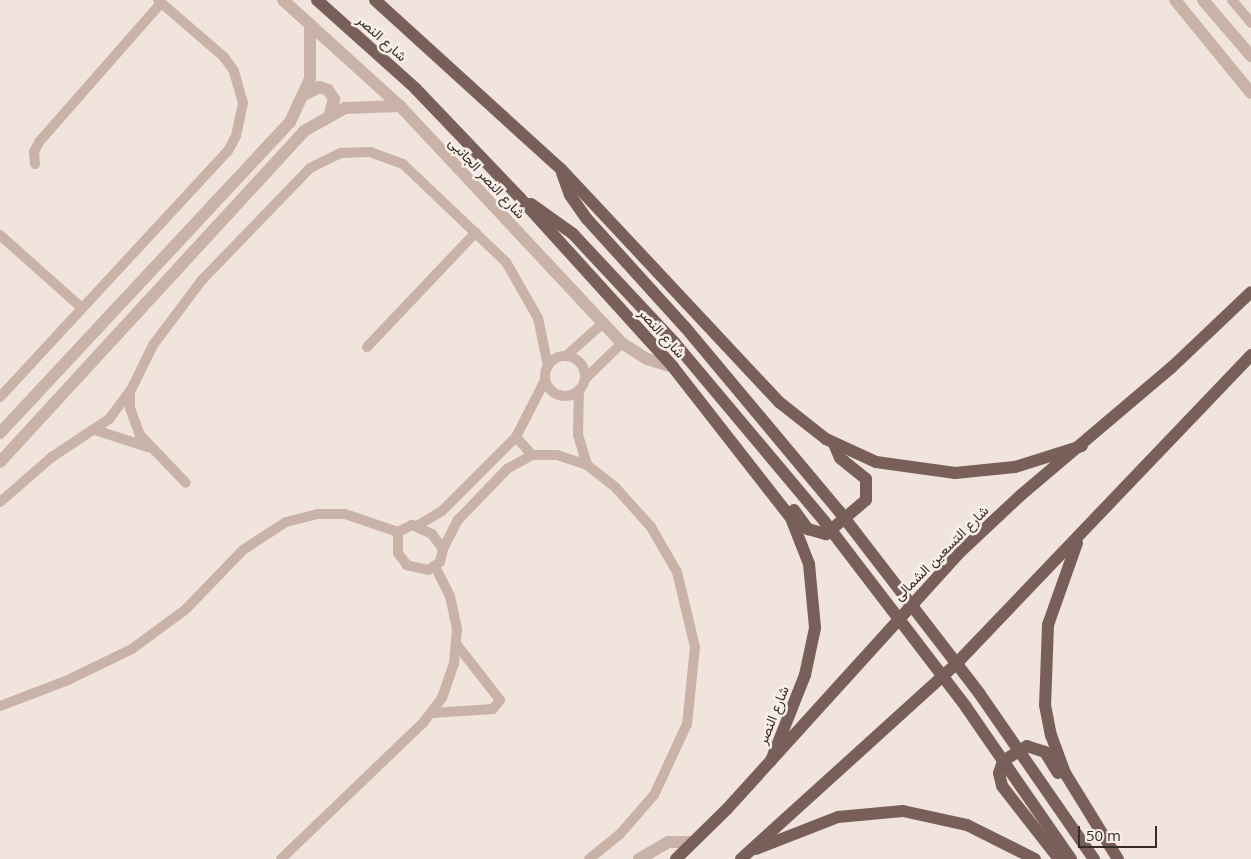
<!DOCTYPE html>
<html>
<head>
<meta charset="utf-8">
<style>
  body { margin:0 }
  #map { position:relative; width:1251px; height:859px; overflow:hidden; background:#f1e4dc; font-family:"Open Sans",Vazirmatn,sans-serif }
  div>[style] { position:absolute }
  .minor>* { height:10px; margin:-5px; padding:0 5px; transform-origin:5px; border-radius:5px; background:#c9b3a8 }
  .minor>.ring { margin:-5px; padding:0; box-sizing:content-box; background:none; border:10px solid #c9b3a8; border-radius:50% }
  .tertiary>* { height:12px; margin:-6px; padding:0 6px; transform-origin:6px; border-radius:6px; background:#c9b3a8 }
  .primary>* { height:12px; margin:-6px; padding:0 6px; transform-origin:6px; border-radius:6px; background:#785f5a }
  .primary-bridge>* { height:12px; margin:-6px; padding:0 6px; transform-origin:6px; border-radius:6px; background:#785f5a }
  span { translate:-50% -50%; white-space:nowrap; text-align:center; line-height:1.15; -webkit-text-stroke:5px #f9efe8; paint-order:stroke }
  .street-label { font-size:14px; color:#362b28 }
  .scale { position:absolute; left:1078px; top:826px; width:79px; height:22px; box-sizing:border-box; border:2px solid #362b28; border-top:0; padding-left:6px; font-size:15px; line-height:18px; white-space:nowrap; color:#362b28; -webkit-text-stroke:4px #f9efe8; paint-order:stroke }
</style>
</head>
<body>
<div id="map">
  <div class="minor">
    <i style="left:1232px;top:0;width:30px;rotate:50deg"></i>
    <i style="left:35px;top:164px;width:12px;rotate:-95deg"></i>
    <i style="left:34px;top:152px;width:11px;rotate:-63deg"></i>
    <i style="left:39px;top:142px;width:185px;rotate:-48.7deg"></i>
    <i style="left:0;top:235px;width:110px;rotate:41.7deg"></i>
    <i style="left:367px;top:347px;width:158px;rotate:-46.5deg"></i>
    <i style="left:566px;top:356px;width:50px;rotate:-41.7deg"></i>
    <i class="ring" style="left:545px;top:356px;width:30px;height:30px"></i>
    <i style="left:585px;top:379px;width:52px;rotate:-44.2deg"></i>
    <i style="left:579px;top:390px;width:45px;rotate:91.3deg"></i>
    <i style="left:578px;top:435px;width:31px;rotate:73deg"></i>
    <i style="left:130px;top:392px;width:16px;rotate:90deg"></i>
    <i style="left:130px;top:408px;width:29px;rotate:70deg"></i>
    <i style="left:140px;top:435px;width:66px;rotate:46.2deg"></i>
    <i style="left:0;top:397px;width:335px;rotate:-47.2deg"></i>
    <i style="left:228px;top:151px;width:17px;rotate:-62deg"></i>
    <i style="left:236px;top:136px;width:34px;rotate:-78deg"></i>
    <i style="left:243px;top:103px;width:33px;rotate:-106deg"></i>
    <i style="left:234px;top:71px;width:17px;rotate:-126deg"></i>
    <i style="left:224px;top:57px;width:87px;rotate:-139.2deg"></i>
    <i style="left:95px;top:430px;width:56px;rotate:17.8deg"></i>
    <i style="left:516px;top:437px;width:24px;rotate:48deg"></i>
    <i style="left:0;top:502px;width:69px;rotate:-40.9deg"></i>
    <i style="left:52px;top:457px;width:69px;rotate:-33.7deg"></i>
    <i style="left:109px;top:419px;width:36px;rotate:-53deg"></i>
    <i style="left:131px;top:390px;width:50px;rotate:-63.9deg"></i>
    <i style="left:153px;top:345px;width:81px;rotate:-53deg"></i>
    <i style="left:202px;top:280px;width:156px;rotate:-46deg"></i>
    <i style="left:310px;top:168px;width:34px;rotate:-26deg"></i>
    <i style="left:341px;top:153px;width:29px;rotate:-2deg"></i>
    <i style="left:370px;top:152px;width:35px;rotate:20deg"></i>
    <i style="left:403px;top:164px;width:142px;rotate:43.6deg"></i>
    <i style="left:506px;top:262px;width:64px;rotate:60.3deg"></i>
    <i style="left:538px;top:318px;width:49px;rotate:78.2deg"></i>
    <i style="left:412px;top:525px;width:22px;rotate:24deg"></i>
    <i style="left:432px;top:534px;width:19px;rotate:54deg"></i>
    <i style="left:443px;top:549px;width:13px;rotate:103deg"></i>
    <i style="left:440px;top:562px;width:14px;rotate:146deg"></i>
    <i style="left:428px;top:570px;width:22px;rotate:-167deg"></i>
    <i style="left:407px;top:565px;width:15px;rotate:-127deg"></i>
    <i style="left:398px;top:553px;width:21px;rotate:-90deg"></i>
    <i style="left:398px;top:532px;width:16px;rotate:-27deg"></i>
    <i style="left:417px;top:526px;width:29px;rotate:-31deg"></i>
    <i style="left:442px;top:511px;width:105px;rotate:-45deg"></i>
    <i style="left:516px;top:437px;width:64px;rotate:-63deg"></i>
    <i style="left:443px;top:549px;width:33px;rotate:-63deg"></i>
    <i style="left:458px;top:520px;width:71px;rotate:-46.1deg"></i>
    <i style="left:507px;top:469px;width:29px;rotate:-29deg"></i>
    <i style="left:532px;top:455px;width:25px"></i>
    <i style="left:557px;top:455px;width:32px;rotate:18deg"></i>
    <i style="left:587px;top:465px;width:37px;rotate:38deg"></i>
    <i style="left:616px;top:488px;width:52px;rotate:48.1deg"></i>
    <i style="left:651px;top:527px;width:52px;rotate:60deg"></i>
    <i style="left:677px;top:572px;width:77px;rotate:76.5deg"></i>
    <i style="left:695px;top:647px;width:77px;rotate:95.9deg"></i>
    <i style="left:687px;top:724px;width:78px;rotate:114.9deg"></i>
    <i style="left:654px;top:795px;width:52px;rotate:131.1deg"></i>
    <i style="left:620px;top:834px;width:40px;rotate:141deg"></i>
    <i style="left:0;top:706px;width:73px;rotate:-20.9deg"></i>
    <i style="left:68px;top:680px;width:71px;rotate:-25.8deg"></i>
    <i style="left:132px;top:649px;width:67px;rotate:-36.5deg"></i>
    <i style="left:186px;top:609px;width:82px;rotate:-46deg"></i>
    <i style="left:243px;top:550px;width:51px;rotate:-33.1deg"></i>
    <i style="left:286px;top:522px;width:33px;rotate:-14deg"></i>
    <i style="left:318px;top:514px;width:27px"></i>
    <i style="left:345px;top:514px;width:56px;rotate:18.8deg"></i>
    <i style="left:432px;top:713px;width:61px;rotate:-3.8deg"></i>
    <i style="left:493px;top:709px;width:11px;rotate:-52deg"></i>
    <i style="left:500px;top:700px;width:70px;rotate:-128deg"></i>
    <i style="left:281px;top:859px;width:197px;rotate:-43.8deg"></i>
    <i style="left:423px;top:723px;width:31px;rotate:-53deg"></i>
    <i style="left:442px;top:698px;width:37px;rotate:-71deg"></i>
    <i style="left:454px;top:663px;width:34px;rotate:-85deg"></i>
    <i style="left:457px;top:629px;width:34px;rotate:-102deg"></i>
    <i style="left:450px;top:596px;width:33px;rotate:-117deg"></i>
  </div>
  <div class="tertiary">
    <i style="left:283px;top:0;width:158px;rotate:42.2deg"></i>
    <i style="left:400px;top:106px;width:325px;rotate:46.9deg"></i>
    <i style="left:622px;top:343px;width:30px;rotate:33deg"></i>
    <i style="left:647px;top:359px;width:27px;rotate:17deg"></i>
    <i style="left:1175px;top:0;width:120px;rotate:50.7deg"></i>
    <i style="left:1203px;top:0;width:74px;rotate:49.4deg"></i>
    <i style="left:306px;top:94px;width:15px;rotate:-28deg"></i>
    <i style="left:319px;top:87px;width:9px;rotate:18deg"></i>
    <i style="left:328px;top:90px;width:11px;rotate:56deg"></i>
    <i style="left:334px;top:99px;width:15px;rotate:106deg"></i>
    <i style="left:0;top:433px;width:425px;rotate:-47deg"></i>
    <i style="left:290px;top:122px;width:47px;rotate:-65.1deg"></i>
    <i style="left:310px;top:79px;width:55px;rotate:-90deg"></i>
    <i style="left:0;top:462px;width:449px;rotate:-47.4deg"></i>
    <i style="left:304px;top:131px;width:47px;rotate:-29.3deg"></i>
    <i style="left:345px;top:108px;width:55px;rotate:-2.1deg"></i>
    <i style="left:639px;top:859px;width:34px;rotate:-30deg"></i>
    <i style="left:669px;top:842px;width:24px"></i>
  </div>
  <div class="primary">
    <i style="left:317px;top:0;width:132px;rotate:41.9deg"></i>
    <i style="left:415px;top:88px;width:152px;rotate:46.3deg"></i>
    <i style="left:520px;top:198px;width:228px;rotate:47.8deg"></i>
    <i style="left:673px;top:367px;width:192px;rotate:52deg"></i>
    <i style="left:791px;top:518px;width:49px;rotate:68.6deg"></i>
    <i style="left:809px;top:564px;width:64px;rotate:84.6deg"></i>
    <i style="left:815px;top:628px;width:48px;rotate:102deg"></i>
    <i style="left:805px;top:675px;width:92px;rotate:111.6deg"></i>
    <i style="left:375px;top:0;width:251px;rotate:42.3deg"></i>
    <i style="left:561px;top:169px;width:319px;rotate:46.9deg"></i>
    <i style="left:779px;top:402px;width:60px;rotate:38.2deg"></i>
    <i style="left:826px;top:439px;width:55px;rotate:24.7deg"></i>
    <i style="left:876px;top:462px;width:80px;rotate:7.9deg"></i>
    <i style="left:955px;top:473px;width:60px;rotate:-5.7deg"></i>
    <i style="left:1015px;top:467px;width:70px;rotate:-17.4deg"></i>
    <i style="left:562px;top:173px;width:23px;rotate:70deg"></i>
    <i style="left:570px;top:195px;width:29px;rotate:55deg"></i>
    <i style="left:531px;top:204px;width:52px;rotate:35.5deg"></i>
    <i style="left:794px;top:510px;width:24px;rotate:54deg"></i>
    <i style="left:808px;top:529px;width:19px;rotate:16deg"></i>
    <i style="left:826px;top:534px;width:52px;rotate:-40.4deg"></i>
    <i style="left:866px;top:500px;width:21px;rotate:-90deg"></i>
    <i style="left:866px;top:479px;width:33px;rotate:-141deg"></i>
    <i style="left:840px;top:458px;width:15px;rotate:-113deg"></i>
    <i style="left:1077px;top:543px;width:87px;rotate:109.5deg"></i>
    <i style="left:1048px;top:625px;width:80px;rotate:92.1deg"></i>
    <i style="left:1045px;top:705px;width:31px;rotate:79deg"></i>
    <i style="left:1051px;top:735px;width:40px;rotate:69.8deg"></i>
    <i style="left:1065px;top:773px;width:101px;rotate:58.4deg"></i>
    <i style="left:1058px;top:773px;width:25px;rotate:-122deg"></i>
    <i style="left:1045px;top:752px;width:19px;rotate:-162deg"></i>
    <i style="left:1027px;top:746px;width:28px;rotate:148deg"></i>
    <i style="left:1003px;top:761px;width:13px;rotate:108deg"></i>
    <i style="left:999px;top:773px;width:13px;rotate:77deg"></i>
    <i style="left:1002px;top:786px;width:93px;rotate:52deg"></i>
    <i style="left:756px;top:849px;width:88px;rotate:-21.3deg"></i>
    <i style="left:838px;top:817px;width:65px;rotate:-5.3deg"></i>
    <i style="left:903px;top:811px;width:66px;rotate:12.3deg"></i>
    <i style="left:967px;top:825px;width:76px;rotate:26.6deg"></i>
    <i style="left:676px;top:859px;width:71px;rotate:-44.4deg"></i>
    <i style="left:727px;top:809px;width:347px;rotate:-47.8deg"></i>
    <i style="left:960px;top:552px;width:83px;rotate:-43.1deg"></i>
    <i style="left:1021px;top:495px;width:197px;rotate:-40.3deg"></i>
    <i style="left:1171px;top:368px;width:110px;rotate:-43.5deg"></i>
    <i style="left:741px;top:859px;width:289px;rotate:-42.2deg"></i>
    <i style="left:955px;top:665px;width:429px;rotate:-46.3deg"></i>
  </div>
  <div class="primary-bridge">
    <i style="left:587px;top:219px;width:146px;rotate:47.8deg"></i>
    <i style="left:685px;top:327px;width:240px;rotate:50.1deg"></i>
    <i style="left:839px;top:511px;width:230px;rotate:52.4deg"></i>
    <i style="left:979px;top:693px;width:202px;rotate:55.3deg"></i>
    <i style="left:573px;top:234px;width:148px;rotate:46.9deg"></i>
    <i style="left:674px;top:342px;width:234px;rotate:50deg"></i>
    <i style="left:824px;top:521px;width:234px;rotate:52.6deg"></i>
    <i style="left:966px;top:707px;width:185px;rotate:55.4deg"></i>
  </div>
  <div class="street-label">
    <span style="left:382px;top:38px;rotate:42deg">شارع النصر</span>
    <span style="left:487px;top:178px;rotate:47deg">شارع النصر الجانبى</span>
    <span style="left:662px;top:333px;rotate:48deg">شارع النصر</span>
    <span style="left:941px;top:553px;rotate:-45deg">شارع التسعين الشمالى</span>
    <span style="left:773px;top:715px;rotate:-68deg">شارع النصر</span>
  </div>
  <div class="scale">50 m</div>
</div>
</body>
</html>
